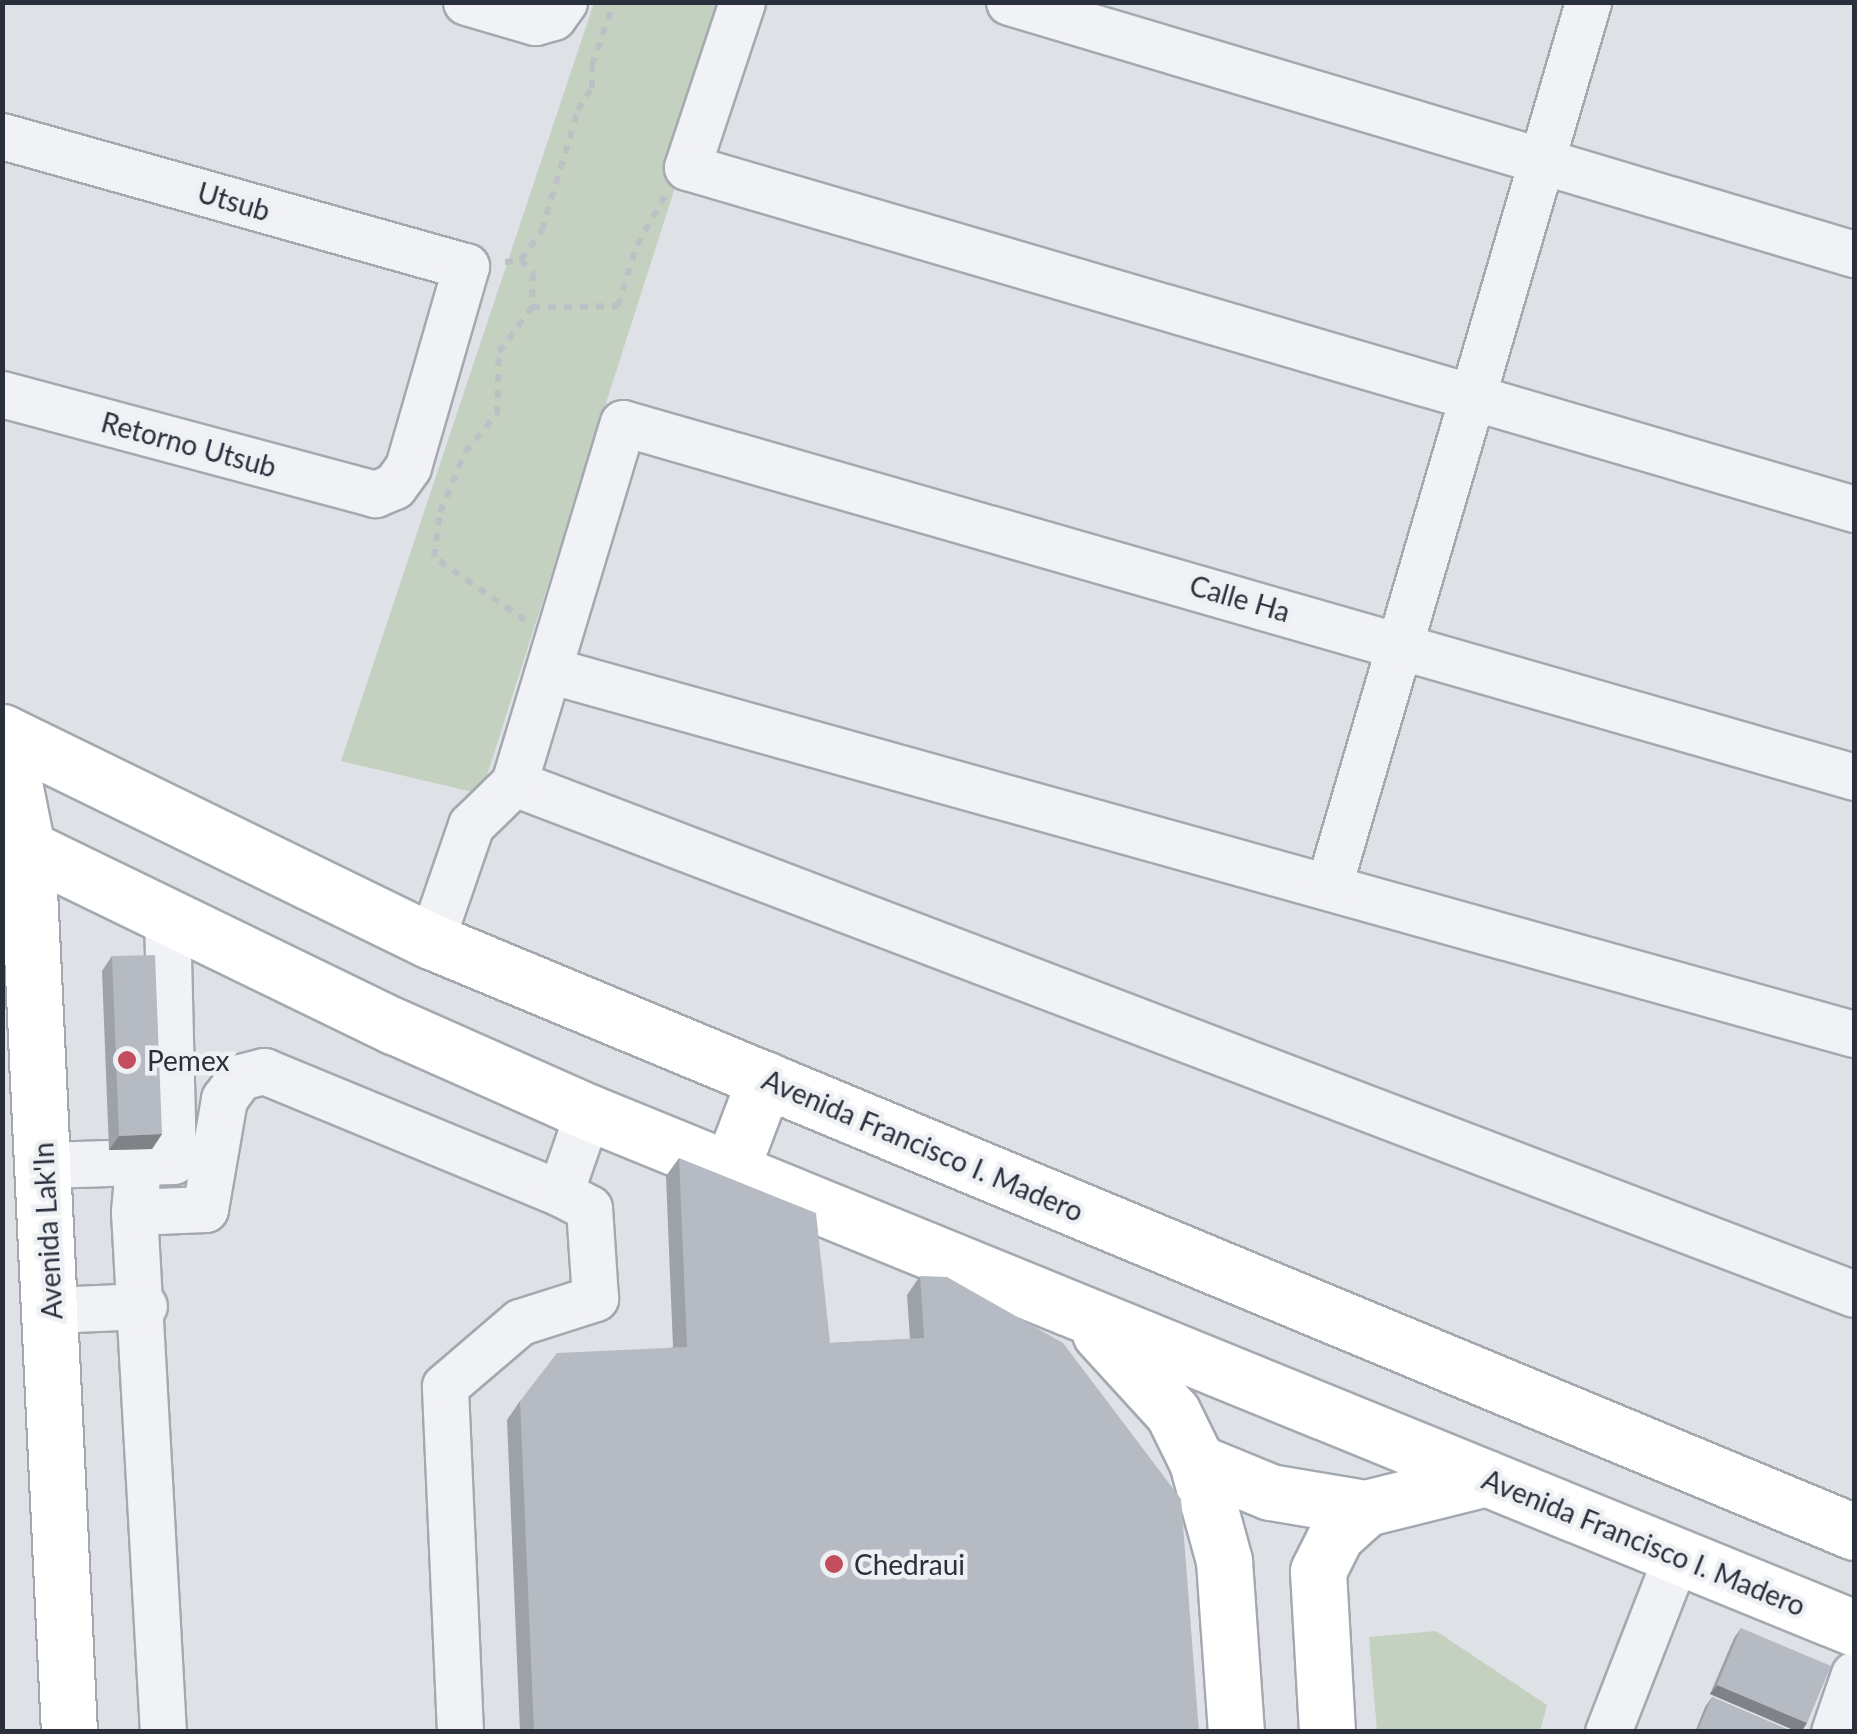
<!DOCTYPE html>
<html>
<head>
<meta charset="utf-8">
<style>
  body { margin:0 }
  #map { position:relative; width:1857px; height:1734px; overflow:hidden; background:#dee2e7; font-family:Lato,sans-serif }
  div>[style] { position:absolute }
  .green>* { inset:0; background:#c4d0c0 }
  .path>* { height:6px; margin-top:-3px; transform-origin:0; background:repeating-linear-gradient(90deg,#bdc0c5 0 8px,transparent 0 16px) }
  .roads { filter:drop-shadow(2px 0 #a4a9b0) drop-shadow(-2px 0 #a4a9b0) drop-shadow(0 2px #a4a9b0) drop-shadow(0 -2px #a4a9b0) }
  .minor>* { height:45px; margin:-22.5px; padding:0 22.5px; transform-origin:22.5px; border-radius:22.5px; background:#f1f2f5 }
  .major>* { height:55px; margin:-27.5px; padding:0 27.5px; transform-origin:27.5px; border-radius:27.5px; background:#fff }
  .wall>* { inset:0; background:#9da1a8 }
  .shaded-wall>* { inset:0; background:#7f8388 }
  .building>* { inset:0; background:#b6bbc3 }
  .dots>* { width:28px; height:28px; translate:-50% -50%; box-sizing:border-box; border:5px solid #eef0f4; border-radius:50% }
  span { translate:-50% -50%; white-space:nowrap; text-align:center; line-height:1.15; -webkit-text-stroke:9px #eef0f4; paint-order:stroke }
  .street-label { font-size:28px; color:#29303c }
  .poi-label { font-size:28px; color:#29303c }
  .left { translate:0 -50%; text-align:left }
  .frame { position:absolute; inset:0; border:5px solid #29303c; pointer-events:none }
</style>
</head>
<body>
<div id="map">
  <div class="green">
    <i style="clip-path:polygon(594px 3px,734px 3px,481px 794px,341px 761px)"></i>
    <i style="clip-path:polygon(1436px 1631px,1547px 1705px,1540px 1731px,1377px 1731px,1369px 1637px)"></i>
  </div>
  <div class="path">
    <i style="left:521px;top:260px;width:18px;rotate:47deg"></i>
    <i style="left:533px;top:273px;width:34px;rotate:92deg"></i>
    <i style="left:505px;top:262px;width:16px;rotate:-7deg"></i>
    <i style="left:521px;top:260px;width:37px;rotate:-55deg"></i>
    <i style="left:542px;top:230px;width:125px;rotate:-73.3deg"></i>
    <i style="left:578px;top:110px;width:26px;rotate:-58deg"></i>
    <i style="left:592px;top:88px;width:23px;rotate:-90deg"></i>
    <i style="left:592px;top:65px;width:67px;rotate:-70.8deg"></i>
    <i style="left:525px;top:620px;width:111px;rotate:-145.3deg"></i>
    <i style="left:434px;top:557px;width:45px;rotate:-82.4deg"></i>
    <i style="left:440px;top:512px;width:65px;rotate:-67.4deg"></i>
    <i style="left:465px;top:452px;width:50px;rotate:-49.9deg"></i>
    <i style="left:497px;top:414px;width:62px;rotate:-88.2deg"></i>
    <i style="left:499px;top:352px;width:56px;rotate:-53.7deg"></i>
    <i style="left:532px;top:307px;width:86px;rotate:-0.7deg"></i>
    <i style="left:618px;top:306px;width:64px;rotate:-72.7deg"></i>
    <i style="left:637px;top:245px;width:56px;rotate:-60.3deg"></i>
  </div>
  <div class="roads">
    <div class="minor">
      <i style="left:466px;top:2px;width:72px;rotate:16.2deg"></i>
      <i style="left:535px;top:22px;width:19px;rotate:-16deg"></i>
      <i style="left:553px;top:17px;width:19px;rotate:-54deg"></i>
      <i style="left:742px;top:2px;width:174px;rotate:108.4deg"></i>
      <i style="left:687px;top:167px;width:1216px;rotate:16.33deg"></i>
      <i style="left:1009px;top:2px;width:882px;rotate:16.61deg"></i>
      <i style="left:2px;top:136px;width:482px;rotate:15.7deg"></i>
      <i style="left:466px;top:266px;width:209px;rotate:106.1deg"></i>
      <i style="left:408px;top:467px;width:24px;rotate:126deg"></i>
      <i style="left:394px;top:486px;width:21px;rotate:157deg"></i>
      <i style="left:375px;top:494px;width:386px;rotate:-165deg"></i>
      <i style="left:549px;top:670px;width:1355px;rotate:15.59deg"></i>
      <i style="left:514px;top:783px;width:1434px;rotate:20.87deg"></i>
      <i style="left:1329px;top:885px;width:920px;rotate:-73.65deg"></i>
      <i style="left:431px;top:941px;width:123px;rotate:-71deg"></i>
      <i style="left:471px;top:825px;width:60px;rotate:-44.3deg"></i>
      <i style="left:514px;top:783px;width:376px;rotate:-73.2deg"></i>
      <i style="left:623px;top:423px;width:1281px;rotate:16.04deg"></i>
      <i style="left:44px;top:1165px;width:129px;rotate:-1.8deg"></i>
      <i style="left:173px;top:1161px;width:245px;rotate:-91.4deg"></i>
      <i style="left:138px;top:1166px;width:46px;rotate:95deg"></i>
      <i style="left:134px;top:1212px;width:521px;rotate:86.81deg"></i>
      <i style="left:134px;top:1212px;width:71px;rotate:-2.4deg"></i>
      <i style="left:205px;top:1209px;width:112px;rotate:-80.2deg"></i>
      <i style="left:224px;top:1099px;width:27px;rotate:-54deg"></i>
      <i style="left:240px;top:1077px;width:25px;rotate:-14deg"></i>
      <i style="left:264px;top:1071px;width:320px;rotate:22.4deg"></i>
      <i style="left:51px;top:1310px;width:93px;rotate:-2.5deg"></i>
      <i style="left:460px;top:1732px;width:346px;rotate:-92.5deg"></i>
      <i style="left:445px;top:1386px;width:99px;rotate:-40.5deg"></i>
      <i style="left:520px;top:1322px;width:79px;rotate:-17.7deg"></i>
      <i style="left:595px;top:1298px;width:90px;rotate:-93.8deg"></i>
      <i style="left:589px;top:1208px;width:33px;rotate:-153deg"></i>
      <i style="left:560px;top:1193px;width:86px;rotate:-70.9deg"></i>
      <i style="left:1608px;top:1732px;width:190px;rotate:-68.7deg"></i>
      <i style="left:1834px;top:1732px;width:61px;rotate:-71deg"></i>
    </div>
    <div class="major">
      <i style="left:2px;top:732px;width:477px;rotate:26deg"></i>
      <i style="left:431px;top:941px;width:1541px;rotate:22.55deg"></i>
      <i style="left:4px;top:733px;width:117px;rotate:78.7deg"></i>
      <i style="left:27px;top:848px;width:885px;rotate:87.28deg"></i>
      <i style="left:2px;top:836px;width:436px;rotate:25.9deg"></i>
      <i style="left:394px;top:1026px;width:212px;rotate:23.9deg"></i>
      <i style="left:588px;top:1112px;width:1367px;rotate:22.17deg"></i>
      <i style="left:731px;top:1169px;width:96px;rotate:-69.3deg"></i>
      <i style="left:1100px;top:1333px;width:108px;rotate:47.6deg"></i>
      <i style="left:1173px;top:1413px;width:55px;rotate:63.9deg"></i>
      <i style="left:1197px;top:1462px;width:103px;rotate:74.7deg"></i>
      <i style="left:1224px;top:1561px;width:171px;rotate:86deg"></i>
      <i style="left:1197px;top:1462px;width:79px;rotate:22.3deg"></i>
      <i style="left:1270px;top:1492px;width:97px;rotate:9.5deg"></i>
      <i style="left:1327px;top:1732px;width:161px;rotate:-93.2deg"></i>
      <i style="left:1318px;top:1571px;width:40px;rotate:-63.4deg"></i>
      <i style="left:1336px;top:1535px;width:40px;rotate:-42deg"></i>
      <i style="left:1366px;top:1508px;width:124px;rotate:-14deg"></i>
    </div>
  </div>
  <div class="wall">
    <i style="clip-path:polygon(112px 956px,162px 1134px,152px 1149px,109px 1150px,102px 971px)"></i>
    <i style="clip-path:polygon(679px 1158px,830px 1343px,910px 1339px,907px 1295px,920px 1276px,1199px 1732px,520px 1732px,507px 1420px,520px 1401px,673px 1347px,666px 1176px)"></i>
    <i style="clip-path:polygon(1741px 1628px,1807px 1723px,1801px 1732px,1710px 1694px,1734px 1638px)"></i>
    <i style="clip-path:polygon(1712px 1697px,1793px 1732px,1695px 1732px,1705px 1707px)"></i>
  </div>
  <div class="shaded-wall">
    <i style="clip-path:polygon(162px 1134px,152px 1149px,109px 1150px,119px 1136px)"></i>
    <i style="clip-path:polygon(1717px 1685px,1807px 1723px,1801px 1732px,1798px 1732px,1710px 1694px)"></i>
  </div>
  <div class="building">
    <i style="clip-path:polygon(155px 955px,162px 1134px,119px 1136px,112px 956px)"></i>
    <i style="clip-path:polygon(679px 1158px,816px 1213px,830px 1343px,924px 1338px,920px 1276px,947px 1277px,1063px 1343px,1181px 1499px,1199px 1732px,534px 1732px,520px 1401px,557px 1353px,687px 1347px)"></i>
    <i style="clip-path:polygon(1741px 1628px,1831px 1666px,1807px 1723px,1717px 1685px)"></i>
    <i style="clip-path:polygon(1712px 1697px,1793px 1732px,1697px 1732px)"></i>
  </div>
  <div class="dots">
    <i style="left:127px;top:1060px;background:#c24d5d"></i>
    <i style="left:834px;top:1564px;background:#c24d5d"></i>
  </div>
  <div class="street-label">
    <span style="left:234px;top:201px;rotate:16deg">Utsub</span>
    <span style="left:189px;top:444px;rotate:15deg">Retorno Utsub</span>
    <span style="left:1240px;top:598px;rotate:16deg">Calle Ha</span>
    <span style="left:923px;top:1145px;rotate:23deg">Avenida Francisco I. Madero</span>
    <span style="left:47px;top:1231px;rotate:-93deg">Avenida Lak'In</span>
    <span style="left:1644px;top:1542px;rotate:22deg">Avenida Francisco I. Madero</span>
  </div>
  <div class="poi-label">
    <span class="left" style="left:147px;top:1060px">Pemex</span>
    <span class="left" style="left:854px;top:1564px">Chedraui</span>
  </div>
  <div class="frame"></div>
</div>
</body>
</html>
